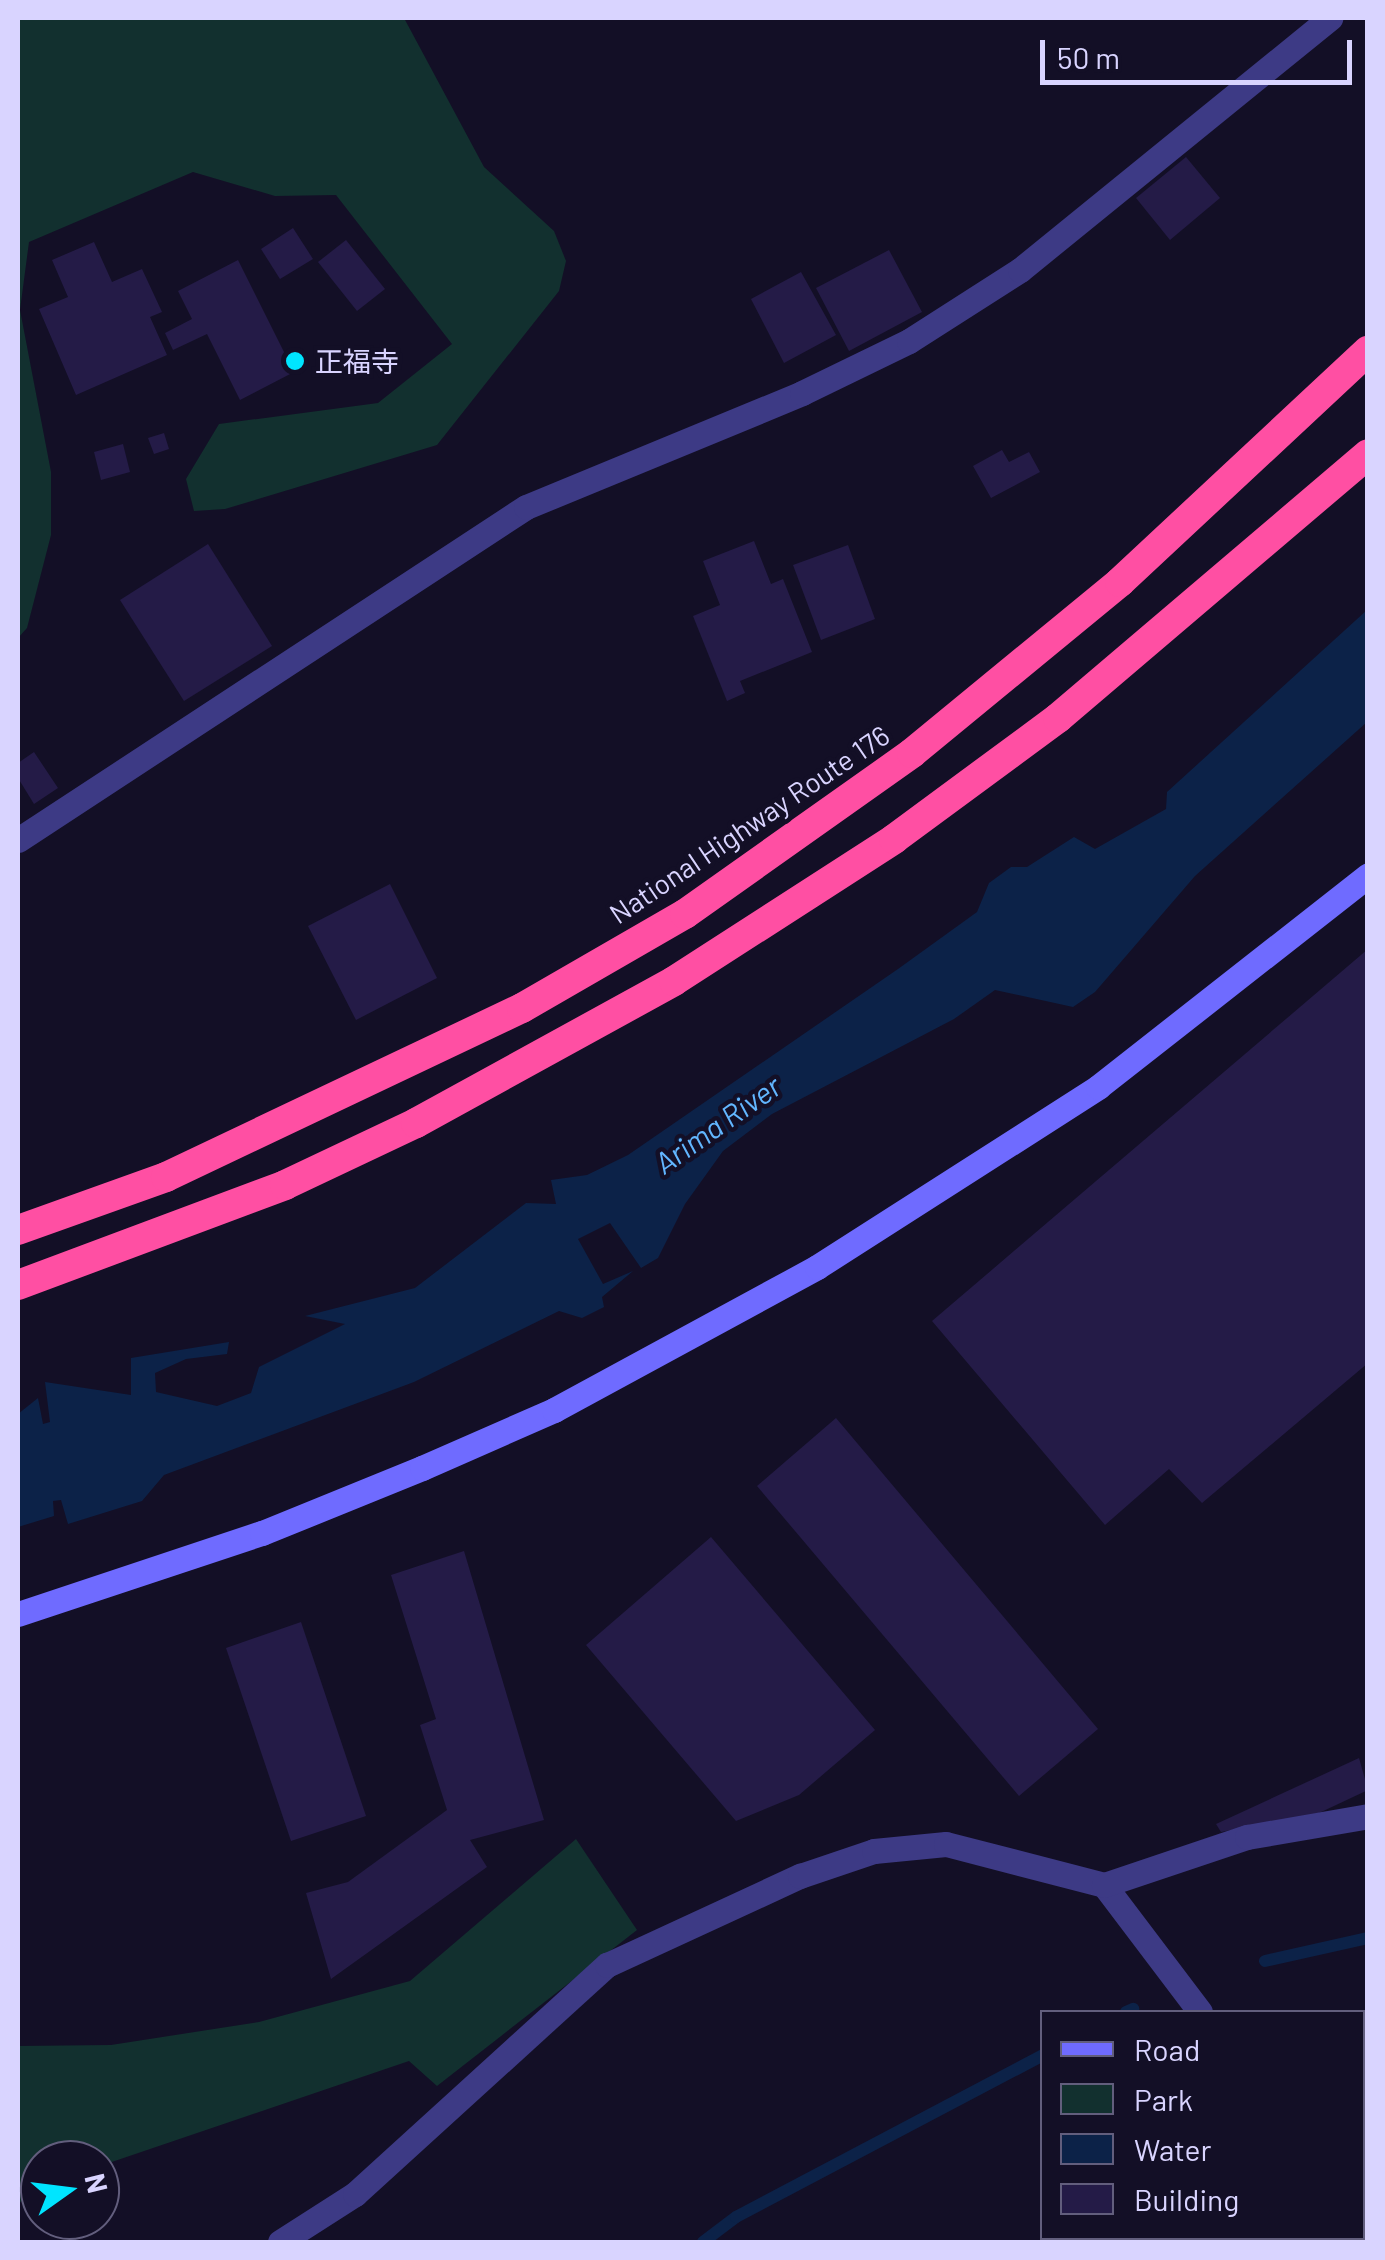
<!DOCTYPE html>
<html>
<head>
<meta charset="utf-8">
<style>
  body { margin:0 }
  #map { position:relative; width:1385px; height:2260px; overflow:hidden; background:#130f26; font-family:Barlow,"Noto Sans JP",sans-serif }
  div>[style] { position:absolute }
  .green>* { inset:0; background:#12302f }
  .water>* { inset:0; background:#0c2248 }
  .stream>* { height:12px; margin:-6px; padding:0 6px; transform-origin:6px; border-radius:6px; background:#0c2248 }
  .building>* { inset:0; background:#241b47 }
  .street>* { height:25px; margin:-12.5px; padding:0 12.5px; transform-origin:12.5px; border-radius:12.5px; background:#3d3a85 }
  .secondary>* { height:25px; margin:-12.5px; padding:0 12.5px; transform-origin:12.5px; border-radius:12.5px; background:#6f6bff }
  .highway>* { height:30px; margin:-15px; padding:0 15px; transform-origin:15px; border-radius:15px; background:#ff4fa3 }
  .dots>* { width:28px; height:28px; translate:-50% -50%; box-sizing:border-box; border:5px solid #130f26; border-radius:50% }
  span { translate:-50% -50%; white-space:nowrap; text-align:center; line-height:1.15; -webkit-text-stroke:9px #130f26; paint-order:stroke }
  .poi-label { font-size:28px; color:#d9d4ff }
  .left { translate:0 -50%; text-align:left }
  .street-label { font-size:28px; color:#d9d4ff }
  .water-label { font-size:30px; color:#62b6ff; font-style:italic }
  .frame { position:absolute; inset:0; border:20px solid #d9d4ff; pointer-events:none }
  .legend { position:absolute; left:1040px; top:2010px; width:325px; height:230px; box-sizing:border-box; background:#130f26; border:2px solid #625e7d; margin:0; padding:12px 18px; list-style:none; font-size:30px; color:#d9d4ff }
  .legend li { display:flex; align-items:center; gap:20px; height:50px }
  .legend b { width:50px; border:2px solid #625e7d }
  .north { position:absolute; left:20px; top:2140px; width:100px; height:100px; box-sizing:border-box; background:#130f26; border:2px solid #625e7d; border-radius:50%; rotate:76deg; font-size:28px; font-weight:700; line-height:40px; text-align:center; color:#d9d4ff }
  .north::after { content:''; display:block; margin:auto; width:35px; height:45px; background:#00e5ff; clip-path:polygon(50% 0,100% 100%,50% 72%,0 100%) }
  .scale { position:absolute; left:1040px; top:40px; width:312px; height:45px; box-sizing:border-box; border:5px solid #d9d4ff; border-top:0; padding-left:12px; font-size:30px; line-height:35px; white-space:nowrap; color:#d9d4ff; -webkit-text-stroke:8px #130f26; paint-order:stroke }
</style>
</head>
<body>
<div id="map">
  <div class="green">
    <i style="clip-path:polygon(18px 18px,404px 18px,484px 167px,554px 231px,566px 261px,559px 291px,437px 445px,225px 509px,194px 511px,186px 479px,219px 424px,378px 403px,452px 344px,336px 195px,275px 196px,193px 172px,29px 242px,20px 310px,51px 472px,51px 535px,27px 628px,18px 638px)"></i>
    <i style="clip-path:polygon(576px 1839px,637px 1930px,437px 2086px,409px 2061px,100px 2166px,100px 2160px,40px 2160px,40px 2192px,18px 2203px,18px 2046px,111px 2045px,259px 2022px,410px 1981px)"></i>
  </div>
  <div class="water">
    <i style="clip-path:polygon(1367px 610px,1367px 722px,1195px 876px,1095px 992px,1073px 1007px,995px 990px,954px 1019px,772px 1114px,723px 1151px,685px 1204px,658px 1258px,641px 1268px,610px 1223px,578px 1239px,603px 1284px,633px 1271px,602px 1297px,604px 1307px,582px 1318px,559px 1311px,414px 1382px,164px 1475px,142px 1501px,68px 1524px,61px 1500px,53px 1501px,54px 1516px,18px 1527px,18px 1414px,38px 1398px,43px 1424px,50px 1422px,45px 1382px,131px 1395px,131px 1358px,229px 1342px,227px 1354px,186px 1359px,155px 1373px,156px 1392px,217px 1406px,251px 1393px,259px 1367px,345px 1324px,305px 1316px,415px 1288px,526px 1203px,556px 1204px,551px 1180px,587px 1175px,628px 1155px,898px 969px,977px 912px,989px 883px,1011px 867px,1027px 867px,1074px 837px,1095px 849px,1166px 809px,1167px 792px)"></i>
  </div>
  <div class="stream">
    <i style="left:1265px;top:1961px;width:106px;rotate:-12.6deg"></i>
    <i style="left:1126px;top:2012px;width:8px;rotate:-23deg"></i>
    <i style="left:703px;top:2242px;width:41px;rotate:-37.1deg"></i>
    <i style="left:736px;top:2217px;width:346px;rotate:-27.8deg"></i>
  </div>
  <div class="building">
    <i style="clip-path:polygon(1186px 157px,1220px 198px,1170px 240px,1136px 198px)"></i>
    <i style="clip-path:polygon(293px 228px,313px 259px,280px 279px,261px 249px)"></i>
    <i style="clip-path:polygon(346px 240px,385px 289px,357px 311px,318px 262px)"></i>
    <i style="clip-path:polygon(94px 242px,112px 282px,142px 269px,162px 312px,150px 317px,167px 355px,76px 395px,39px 309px,68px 297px,52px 260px)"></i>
    <i style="clip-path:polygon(889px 250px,922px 312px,849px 351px,816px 288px)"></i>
    <i style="clip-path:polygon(238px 260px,294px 372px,240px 400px,207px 334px,173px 350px,165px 333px,192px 319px,178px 291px)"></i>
    <i style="clip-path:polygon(801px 272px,836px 335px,784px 363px,751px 299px)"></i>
    <i style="clip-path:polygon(164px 433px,169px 449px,154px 454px,148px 438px)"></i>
    <i style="clip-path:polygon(123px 444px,130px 472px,101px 480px,94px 452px)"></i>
    <i style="clip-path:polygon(1002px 450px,1009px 462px,1029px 452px,1040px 472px,991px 498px,973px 466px)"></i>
    <i style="clip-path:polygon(754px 541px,771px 584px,783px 579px,812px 652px,740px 681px,745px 693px,727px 701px,693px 616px,720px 605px,703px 561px)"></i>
    <i style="clip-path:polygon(208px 544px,272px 646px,184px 701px,120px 600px)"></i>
    <i style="clip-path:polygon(848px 545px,875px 619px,821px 640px,793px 565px)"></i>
    <i style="clip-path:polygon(34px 752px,58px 788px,34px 804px,18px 778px,18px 763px)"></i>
    <i style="clip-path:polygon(390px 884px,437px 978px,356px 1020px,308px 926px)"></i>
    <i style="clip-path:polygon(1368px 949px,1368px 1363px,1202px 1503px,1169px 1469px,1105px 1525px,932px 1321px)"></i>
    <i style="clip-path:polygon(836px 1418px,1098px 1729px,1019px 1796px,757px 1486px)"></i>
    <i style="clip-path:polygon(711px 1537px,875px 1730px,799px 1795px,736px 1821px,586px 1645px)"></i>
    <i style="clip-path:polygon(464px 1551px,544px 1820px,470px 1840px,487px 1867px,331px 1979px,306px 1893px,348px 1882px,447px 1810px,420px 1725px,436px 1719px,391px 1575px)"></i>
    <i style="clip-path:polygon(301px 1622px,366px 1816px,291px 1841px,226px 1648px)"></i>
    <i style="clip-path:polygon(1359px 1758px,1368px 1790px,1319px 1813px,1221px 1832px,1216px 1824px)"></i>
  </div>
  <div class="street">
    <i style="left:18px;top:840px;width:607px;rotate:-33.25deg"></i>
    <i style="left:526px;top:507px;width:299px;rotate:-22.4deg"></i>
    <i style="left:802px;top:393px;width:119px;rotate:-25.9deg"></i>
    <i style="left:909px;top:341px;width:132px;rotate:-32.6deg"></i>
    <i style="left:1020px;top:270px;width:400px;rotate:-39.1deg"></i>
    <i style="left:1104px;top:1885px;width:159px;rotate:52.9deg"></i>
    <i style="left:1362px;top:2229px;width:8px;rotate:45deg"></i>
    <i style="left:280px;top:2242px;width:89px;rotate:-32.6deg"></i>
    <i style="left:355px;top:2194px;width:341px;rotate:-42.3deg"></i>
    <i style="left:607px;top:1965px;width:213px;rotate:-24.8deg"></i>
    <i style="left:800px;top:1876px;width:78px;rotate:-18.7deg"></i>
    <i style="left:874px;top:1851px;width:72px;rotate:-5.6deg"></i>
    <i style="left:946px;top:1844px;width:163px;rotate:14.5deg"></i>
    <i style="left:1104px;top:1885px;width:151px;rotate:-18.6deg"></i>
    <i style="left:1247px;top:1837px;width:123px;rotate:-9.8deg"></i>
  </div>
  <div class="secondary">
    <i style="left:18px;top:1614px;width:257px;rotate:-18.4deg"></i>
    <i style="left:262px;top:1533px;width:173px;rotate:-22.1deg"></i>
    <i style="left:422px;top:1468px;width:144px;rotate:-23.7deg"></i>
    <i style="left:554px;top:1410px;width:299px;rotate:-28.5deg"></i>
    <i style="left:817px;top:1267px;width:334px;rotate:-32.6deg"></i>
    <i style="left:1098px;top:1087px;width:343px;rotate:-38.1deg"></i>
  </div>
  <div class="highway">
    <i style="left:18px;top:1230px;width:157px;rotate:-19.7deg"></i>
    <i style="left:166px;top:1177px;width:394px;rotate:-25.4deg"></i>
    <i style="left:522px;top:1008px;width:188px;rotate:-30deg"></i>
    <i style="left:685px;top:914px;width:278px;rotate:-35.3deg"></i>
    <i style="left:912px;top:753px;width:269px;rotate:-39.4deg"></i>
    <i style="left:1120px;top:582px;width:339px;rotate:-43deg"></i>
    <i style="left:18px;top:1285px;width:285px;rotate:-20.5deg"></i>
    <i style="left:285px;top:1185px;width:145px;rotate:-25.3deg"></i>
    <i style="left:416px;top:1123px;width:294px;rotate:-28.8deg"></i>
    <i style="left:674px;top:981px;width:262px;rotate:-32.8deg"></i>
    <i style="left:894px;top:839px;width:204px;rotate:-36.4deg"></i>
    <i style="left:1058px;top:718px;width:407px;rotate:-40.4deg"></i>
  </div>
  <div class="dots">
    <i style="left:295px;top:361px;background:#00e5ff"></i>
  </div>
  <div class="poi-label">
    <span class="left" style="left:315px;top:361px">正福寺</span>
  </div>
  <div class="street-label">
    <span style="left:749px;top:824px;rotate:-34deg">National Highway Route 176</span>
  </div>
  <div class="water-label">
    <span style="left:717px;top:1124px;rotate:-35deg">Arima River</span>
  </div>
  <div class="frame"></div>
  <ul class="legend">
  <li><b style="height:12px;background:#6f6bff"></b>Road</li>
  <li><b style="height:28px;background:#12302f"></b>Park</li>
  <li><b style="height:28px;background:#0c2248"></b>Water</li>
  <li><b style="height:28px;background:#241b47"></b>Building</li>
  </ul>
  <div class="north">N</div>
  <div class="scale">50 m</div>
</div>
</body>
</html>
